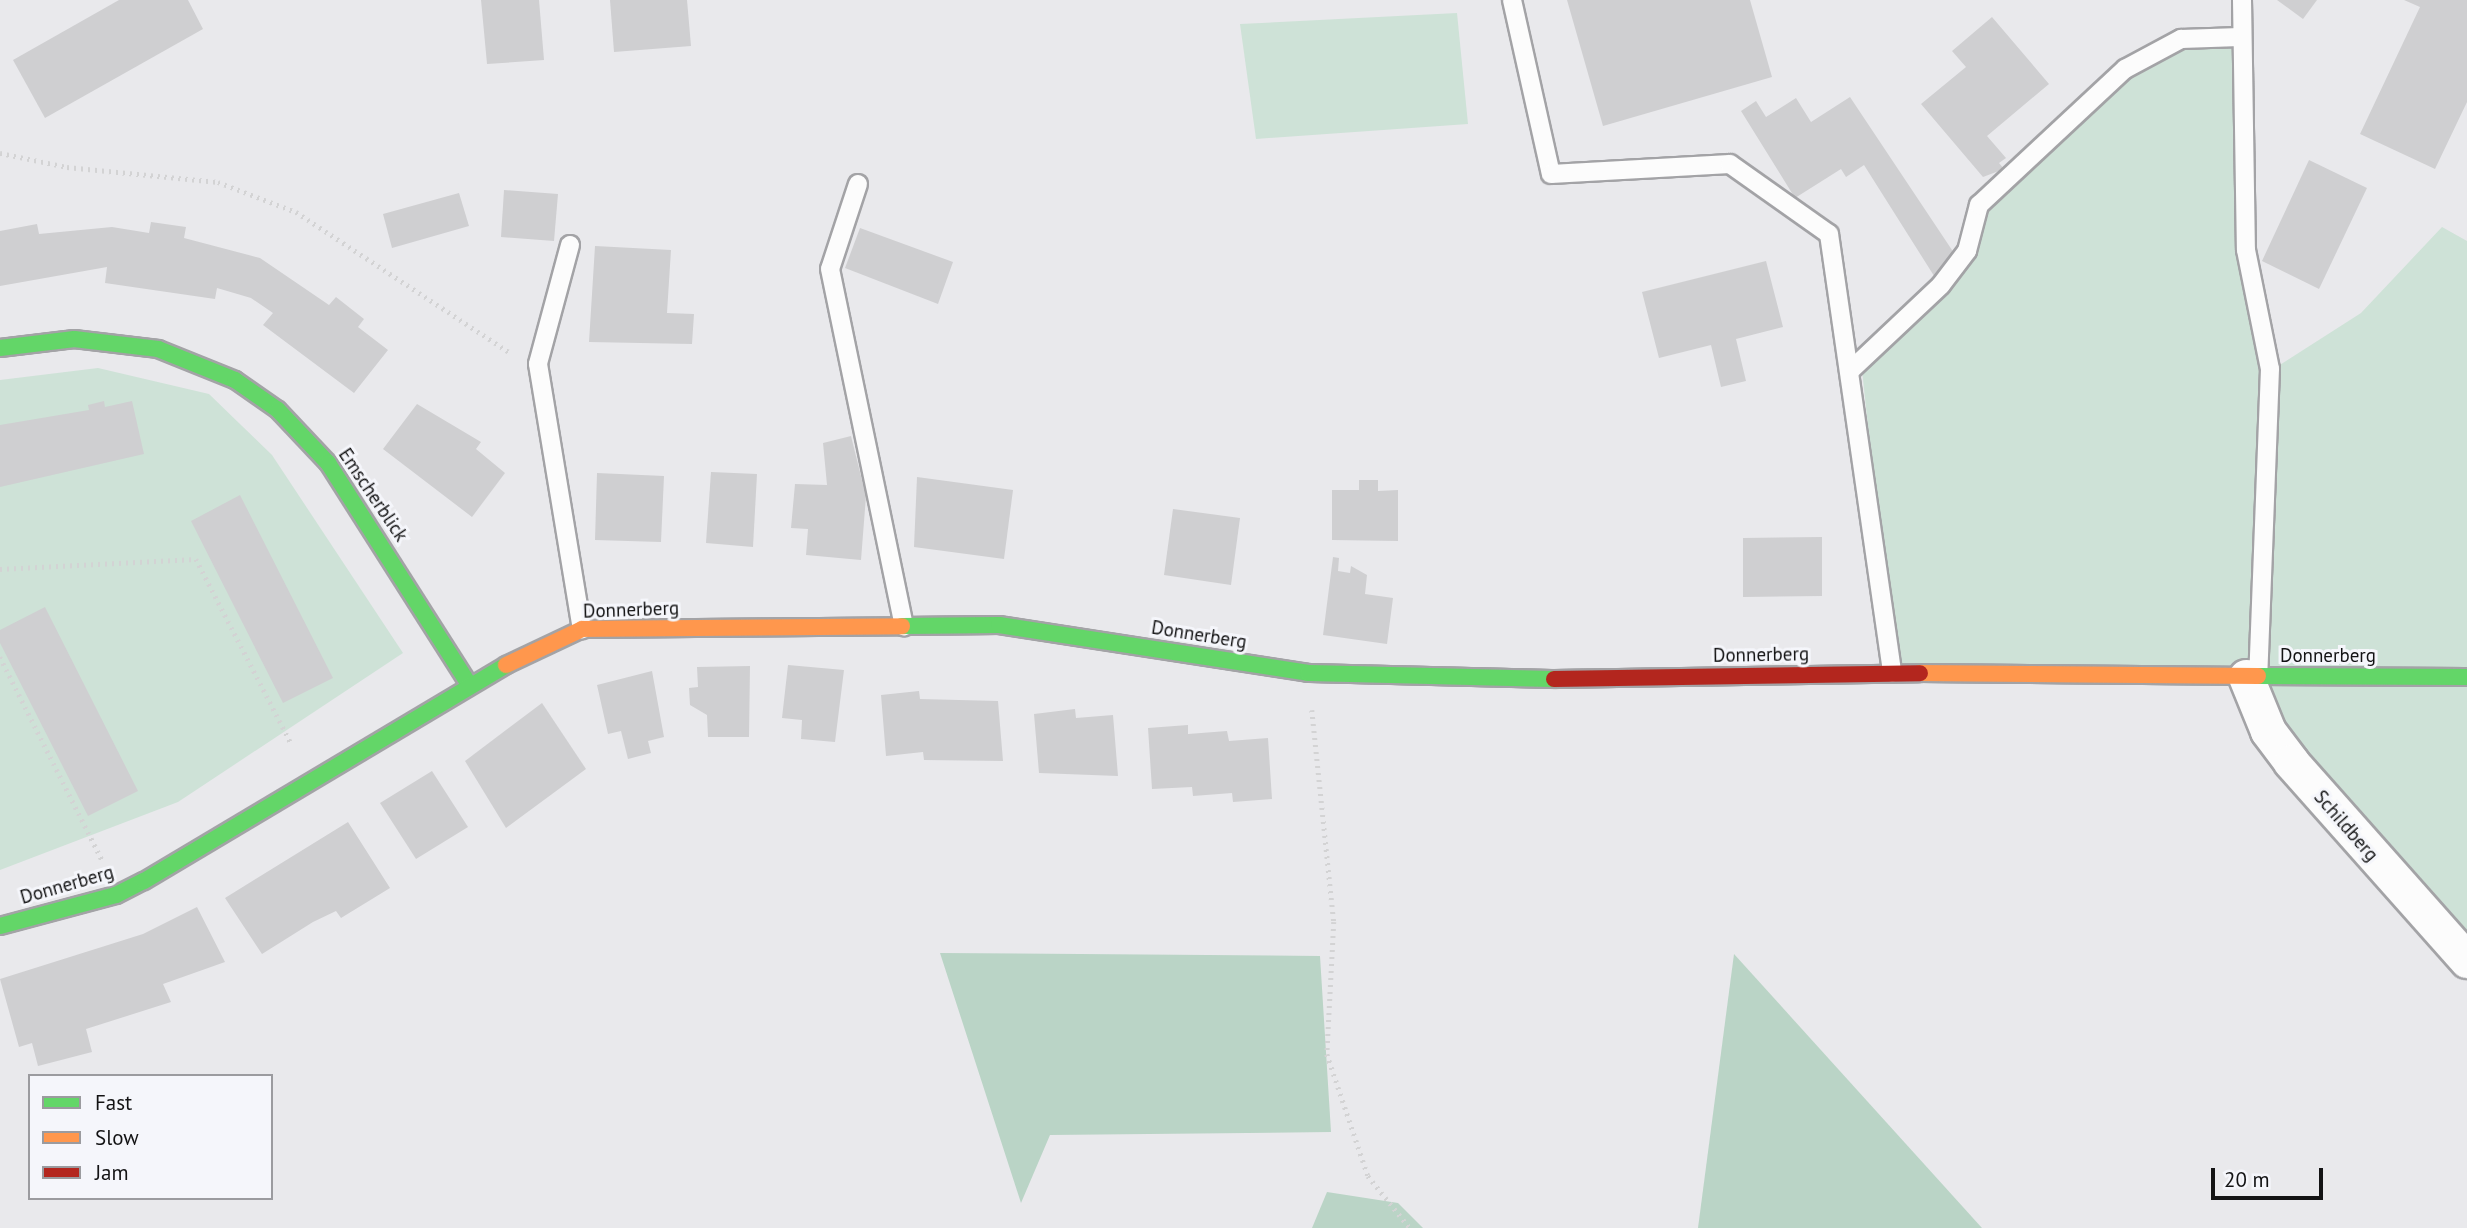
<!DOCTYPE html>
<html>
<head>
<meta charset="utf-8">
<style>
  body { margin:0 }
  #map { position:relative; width:2467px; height:1228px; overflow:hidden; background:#e9e9ec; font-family:"PT Sans",sans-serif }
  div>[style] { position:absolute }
  .green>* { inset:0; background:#cee2d7 }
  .forest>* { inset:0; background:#bad4c6 }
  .building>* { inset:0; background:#cfcfd1 }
  .path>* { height:4.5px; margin-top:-2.25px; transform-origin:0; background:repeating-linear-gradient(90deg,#d3d3d4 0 2px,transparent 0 7px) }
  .roads { filter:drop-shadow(2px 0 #a3a3a6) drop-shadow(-2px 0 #a3a3a6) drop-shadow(0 2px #a3a3a6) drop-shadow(0 -2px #a3a3a6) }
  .lane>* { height:18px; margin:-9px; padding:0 9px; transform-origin:9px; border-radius:9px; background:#fcfcfc }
  .street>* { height:35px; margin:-17.5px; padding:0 17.5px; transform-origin:17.5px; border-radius:17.5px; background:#fcfcfc }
  .fast>* { height:16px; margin:-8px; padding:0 8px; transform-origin:8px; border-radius:8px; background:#63d668 }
  .slow>* { height:16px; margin:-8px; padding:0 8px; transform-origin:8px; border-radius:8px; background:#ff974d }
  .jam>* { height:16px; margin:-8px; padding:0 8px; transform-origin:8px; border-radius:8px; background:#b3261e }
  span { translate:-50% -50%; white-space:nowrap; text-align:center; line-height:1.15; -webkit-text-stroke:6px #f5f6fb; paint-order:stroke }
  .street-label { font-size:19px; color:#131314 }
  .legend { position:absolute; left:28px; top:1074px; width:245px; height:126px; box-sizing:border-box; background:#f5f6fb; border:2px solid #9b9b9f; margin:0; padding:9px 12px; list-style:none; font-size:21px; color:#131314 }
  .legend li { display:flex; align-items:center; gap:14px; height:35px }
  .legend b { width:35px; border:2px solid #9b9b9f }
  .scale { position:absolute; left:2211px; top:1168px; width:112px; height:32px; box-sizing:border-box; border:4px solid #131314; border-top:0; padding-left:9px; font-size:21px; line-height:24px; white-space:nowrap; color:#131314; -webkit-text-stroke:5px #f5f6fb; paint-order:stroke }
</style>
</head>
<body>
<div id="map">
  <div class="green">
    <i style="clip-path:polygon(1457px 13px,1468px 124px,1256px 139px,1240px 24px)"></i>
    <i style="clip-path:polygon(2236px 41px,2239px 178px,2275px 368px,2361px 313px,2442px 227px,2467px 241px,2467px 671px,1894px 669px,1862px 370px,1943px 293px,1984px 209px,2130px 72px,2181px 43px)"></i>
    <i style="clip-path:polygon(98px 368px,209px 394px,272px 455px,403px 653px,178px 802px,0 870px,0 380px)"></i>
    <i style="clip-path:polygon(2467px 682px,2467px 955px,2391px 869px,2252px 684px)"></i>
  </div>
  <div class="forest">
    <i style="clip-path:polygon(940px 953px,1320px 956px,1331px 1132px,1050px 1135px,1021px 1203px)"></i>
    <i style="clip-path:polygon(1734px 954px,1982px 1228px,1698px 1228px)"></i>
    <i style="clip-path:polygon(1327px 1192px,1398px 1203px,1423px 1228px,1312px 1228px)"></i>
  </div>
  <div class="building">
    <i style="clip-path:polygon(119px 0,188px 0,203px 29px,45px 118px,13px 60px)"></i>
    <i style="clip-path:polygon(481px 0,539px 0,544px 60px,487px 64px)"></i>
    <i style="clip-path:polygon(610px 0,687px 0,691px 46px,614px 52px)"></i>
    <i style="clip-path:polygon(1567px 0,1750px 0,1772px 77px,1603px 126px)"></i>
    <i style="clip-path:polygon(2277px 0,2317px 0,2303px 19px)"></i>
    <i style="clip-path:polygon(2404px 0,2467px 0,2467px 102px,2435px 169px,2360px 134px,2420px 7px)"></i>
    <i style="clip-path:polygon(1992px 17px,2049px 84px,1987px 136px,2006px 158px,1999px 163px,2004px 169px,1983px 177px,1921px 104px,1966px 67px,1952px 51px)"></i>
    <i style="clip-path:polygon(1850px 97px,1956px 256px,1936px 279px,1864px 165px,1846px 177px,1841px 169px,1795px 198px,1741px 111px,1756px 101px,1766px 117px,1796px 98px,1811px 122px)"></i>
    <i style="clip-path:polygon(2309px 160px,2367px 188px,2319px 289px,2262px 261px)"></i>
    <i style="clip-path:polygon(504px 190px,558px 194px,554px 241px,501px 237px)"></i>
    <i style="clip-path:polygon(459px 193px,469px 226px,392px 248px,383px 214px)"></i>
    <i style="clip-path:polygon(151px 222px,186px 227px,184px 238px,260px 258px,329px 305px,336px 297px,364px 319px,358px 327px,388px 350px,354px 393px,263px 325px,273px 313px,251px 298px,217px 288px,215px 299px,105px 283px,107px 267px,0 286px,0 231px,37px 224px,39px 234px,112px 227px,149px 233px)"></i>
    <i style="clip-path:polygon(860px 228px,953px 262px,938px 304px,845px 268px)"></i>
    <i style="clip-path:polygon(595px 246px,671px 250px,667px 313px,694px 314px,692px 344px,589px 342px)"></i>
    <i style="clip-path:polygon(1766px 261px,1783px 327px,1736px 339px,1746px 381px,1721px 387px,1711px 345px,1659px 358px,1642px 292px)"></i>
    <i style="clip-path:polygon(104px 401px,105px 407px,132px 401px,144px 454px,0 487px,0 425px,89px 410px,88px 405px)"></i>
    <i style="clip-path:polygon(417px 404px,481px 442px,476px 449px,505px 473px,472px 517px,383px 449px)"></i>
    <i style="clip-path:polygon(851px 436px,866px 496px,861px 560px,806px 555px,808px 529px,791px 528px,795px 484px,827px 485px,823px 443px)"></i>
    <i style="clip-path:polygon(711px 472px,757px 474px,753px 547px,706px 543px)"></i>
    <i style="clip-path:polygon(597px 473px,664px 476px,661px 542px,595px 540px)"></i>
    <i style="clip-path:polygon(917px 477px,1013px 490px,1004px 559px,914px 547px)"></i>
    <i style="clip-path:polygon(1359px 480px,1378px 480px,1378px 491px,1398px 490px,1398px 541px,1332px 540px,1332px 490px,1359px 490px)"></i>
    <i style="clip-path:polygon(240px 495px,333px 678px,283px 703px,191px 521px)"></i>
    <i style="clip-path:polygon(1173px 509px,1240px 518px,1231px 585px,1164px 575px)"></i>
    <i style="clip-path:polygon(1822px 537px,1822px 596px,1743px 597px,1743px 538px)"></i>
    <i style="clip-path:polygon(1333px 557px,1339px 558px,1338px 571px,1350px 573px,1351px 566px,1367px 575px,1365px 594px,1393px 598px,1387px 644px,1323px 635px)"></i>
    <i style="clip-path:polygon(45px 607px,138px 791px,88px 816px,0 643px,0 630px)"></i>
    <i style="clip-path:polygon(788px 665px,844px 670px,835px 742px,801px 739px,802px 720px,782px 718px)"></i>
    <i style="clip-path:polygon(750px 666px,749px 737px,708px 737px,707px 715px,690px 705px,689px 688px,698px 687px,697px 667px)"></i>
    <i style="clip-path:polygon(652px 671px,664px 737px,648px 741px,651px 753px,628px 759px,621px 731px,608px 734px,597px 685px)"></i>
    <i style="clip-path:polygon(919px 691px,920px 699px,998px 701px,1003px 761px,924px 760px,923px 752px,886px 756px,881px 695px)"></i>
    <i style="clip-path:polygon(542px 703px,586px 769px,506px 828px,465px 761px)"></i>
    <i style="clip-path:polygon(1075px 709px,1076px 718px,1113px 715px,1118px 776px,1039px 773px,1034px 714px)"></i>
    <i style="clip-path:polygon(1188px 725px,1188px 734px,1227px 731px,1229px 741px,1268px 738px,1272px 799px,1233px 802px,1232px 793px,1193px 796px,1192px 787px,1152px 789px,1148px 728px)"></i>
    <i style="clip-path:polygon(432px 771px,468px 827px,416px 859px,380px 803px)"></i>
    <i style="clip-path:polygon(348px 822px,390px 888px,341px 918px,336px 911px,313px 922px,262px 954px,225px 898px)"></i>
    <i style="clip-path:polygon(197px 907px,225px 962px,163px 984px,171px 1002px,86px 1029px,92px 1052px,38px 1066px,32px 1043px,19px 1047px,0 979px,143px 934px)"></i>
  </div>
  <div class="path">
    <i style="left:0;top:153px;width:68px;rotate:11.8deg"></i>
    <i style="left:67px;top:167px;width:152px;rotate:5.7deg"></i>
    <i style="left:218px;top:182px;width:84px;rotate:21deg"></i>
    <i style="left:296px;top:212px;width:257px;rotate:33.3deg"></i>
    <i style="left:0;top:569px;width:196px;rotate:-2.9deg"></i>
    <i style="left:196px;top:559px;width:209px;rotate:62.7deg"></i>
    <i style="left:0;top:657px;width:227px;rotate:63.3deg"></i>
    <i style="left:1312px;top:710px;width:213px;rotate:84.1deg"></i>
    <i style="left:1334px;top:922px;width:132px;rotate:93deg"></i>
    <i style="left:1327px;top:1054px;width:129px;rotate:71.4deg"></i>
    <i style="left:1368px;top:1176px;width:67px;rotate:51.1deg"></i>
  </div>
  <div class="roads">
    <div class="lane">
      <i style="left:1512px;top:0;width:178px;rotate:77.4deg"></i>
      <i style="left:1551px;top:174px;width:179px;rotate:-3.2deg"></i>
      <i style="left:1730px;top:164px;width:121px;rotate:35.3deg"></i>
      <i style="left:1829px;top:234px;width:443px;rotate:81.8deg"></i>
      <i style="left:2242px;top:0;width:250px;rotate:89.1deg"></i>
      <i style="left:2246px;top:250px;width:121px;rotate:78.6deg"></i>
      <i style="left:2270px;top:369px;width:308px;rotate:92.2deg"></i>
      <i style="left:858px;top:184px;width:89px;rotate:108.2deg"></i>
      <i style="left:830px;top:269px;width:365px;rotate:78.3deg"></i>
      <i style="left:570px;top:245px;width:123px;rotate:105.1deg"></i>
      <i style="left:538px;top:364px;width:269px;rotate:80.6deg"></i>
      <i style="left:1852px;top:369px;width:122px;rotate:-43.3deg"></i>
      <i style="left:1941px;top:285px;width:43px;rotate:-52.6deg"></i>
      <i style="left:1967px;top:251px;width:48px;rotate:-75.4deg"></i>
      <i style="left:1979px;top:205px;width:200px;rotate:-43deg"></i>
      <i style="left:2125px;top:69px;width:64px;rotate:-28.2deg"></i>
      <i style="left:2181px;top:39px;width:59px;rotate:-1.9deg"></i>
    </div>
    <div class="street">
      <i style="left:2246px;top:677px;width:58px;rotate:67.8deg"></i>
      <i style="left:2268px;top:731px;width:39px;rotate:53deg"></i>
      <i style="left:2291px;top:762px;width:265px;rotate:48.4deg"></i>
    </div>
    <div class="fast">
      <i style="left:0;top:348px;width:75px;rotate:-6.9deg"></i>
      <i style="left:74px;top:339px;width:85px;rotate:6.8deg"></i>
      <i style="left:158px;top:349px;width:83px;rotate:21.9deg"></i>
      <i style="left:235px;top:380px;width:52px;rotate:34.9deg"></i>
      <i style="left:278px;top:410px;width:73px;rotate:46.7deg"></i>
      <i style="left:328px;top:463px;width:261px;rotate:57.5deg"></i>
      <i style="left:902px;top:626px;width:97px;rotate:-0.6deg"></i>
      <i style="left:999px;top:625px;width:313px;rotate:8.8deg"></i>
      <i style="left:1308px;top:673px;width:246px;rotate:1.4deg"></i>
      <i style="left:2258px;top:676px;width:209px;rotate:0.3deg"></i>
      <i style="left:0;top:926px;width:120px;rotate:-15deg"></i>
      <i style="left:116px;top:895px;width:31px;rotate:-27deg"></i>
      <i style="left:144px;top:881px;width:422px;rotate:-30.8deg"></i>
    </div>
    <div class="slow">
      <i style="left:506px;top:665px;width:84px;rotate:-25.3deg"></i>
      <i style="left:582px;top:629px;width:320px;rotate:-0.5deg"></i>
      <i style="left:1920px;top:673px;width:338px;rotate:0.5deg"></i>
    </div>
    <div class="jam">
      <i style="left:1554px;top:679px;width:366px;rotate:-0.9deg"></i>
    </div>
  </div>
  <div class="street-label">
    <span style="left:373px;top:495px;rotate:56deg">Emscherblick</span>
    <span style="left:631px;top:610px;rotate:-2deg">Donnerberg</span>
    <span style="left:1199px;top:635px;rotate:9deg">Donnerberg</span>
    <span style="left:1761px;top:655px;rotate:-1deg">Donnerberg</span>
    <span style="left:2328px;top:656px">Donnerberg</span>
    <span style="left:2346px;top:826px;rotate:49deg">Schildberg</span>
    <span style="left:67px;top:885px;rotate:-16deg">Donnerberg</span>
  </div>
  <ul class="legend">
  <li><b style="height:9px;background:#63d668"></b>Fast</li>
  <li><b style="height:9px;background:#ff974d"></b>Slow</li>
  <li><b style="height:9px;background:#b3261e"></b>Jam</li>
  </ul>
  <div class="scale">20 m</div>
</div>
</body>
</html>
